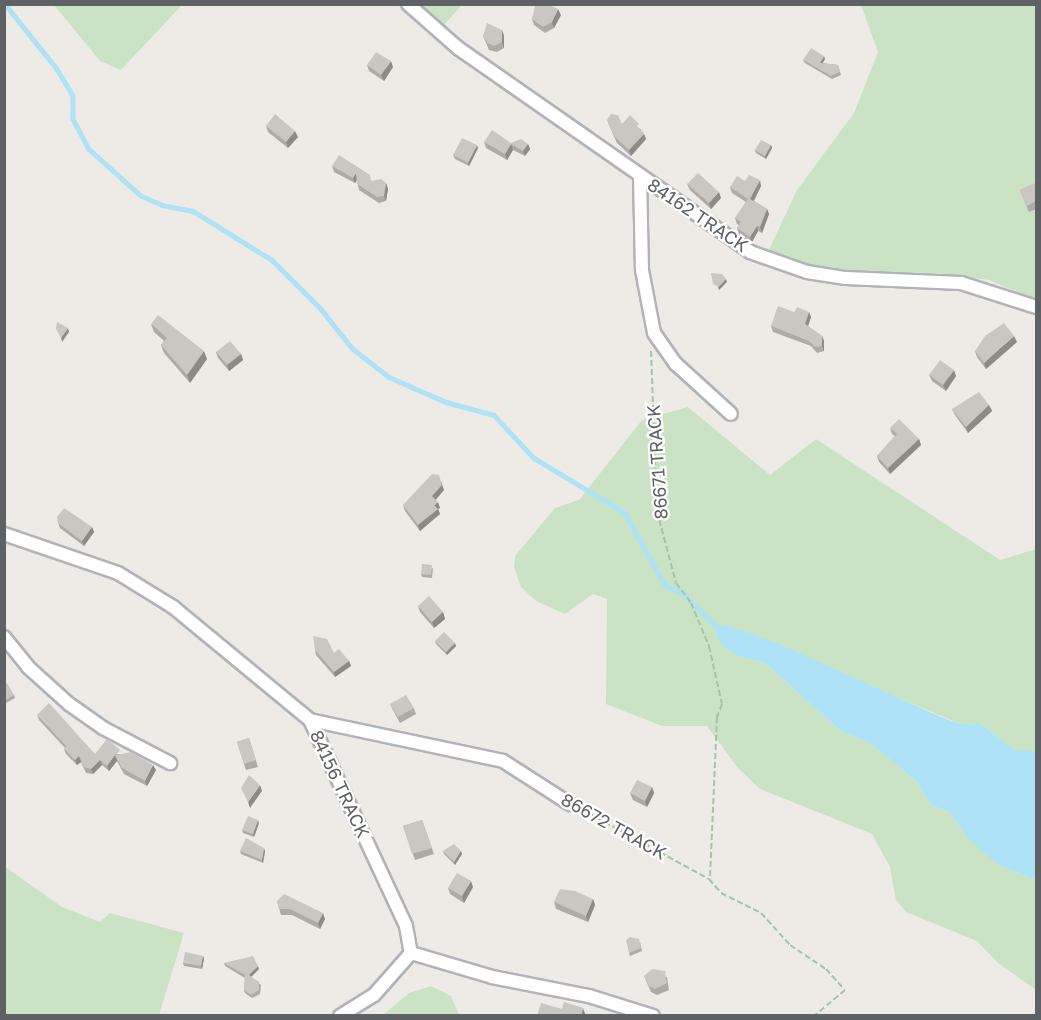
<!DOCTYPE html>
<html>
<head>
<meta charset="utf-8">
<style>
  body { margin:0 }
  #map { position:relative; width:1041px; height:1020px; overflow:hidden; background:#eeebe6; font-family:"Golos Text",sans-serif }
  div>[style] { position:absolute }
  .green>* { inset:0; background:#cae3c5 }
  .water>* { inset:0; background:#aee2f7 }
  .stream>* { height:4.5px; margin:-2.25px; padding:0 2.25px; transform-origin:2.25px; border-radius:2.25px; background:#aee2f7 }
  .path>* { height:2px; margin-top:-1px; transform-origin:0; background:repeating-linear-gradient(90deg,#a1c6a5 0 6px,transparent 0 9px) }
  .roads { filter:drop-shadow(2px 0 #b1b4b7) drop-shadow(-2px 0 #b1b4b7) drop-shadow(0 2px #b1b4b7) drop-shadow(0 -2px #b1b4b7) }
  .minor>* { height:12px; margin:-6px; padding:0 6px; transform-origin:6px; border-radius:6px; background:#fff }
  .wall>* { inset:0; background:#aeaaa7 }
  .shaded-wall>* { inset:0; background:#8d8b88 }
  .building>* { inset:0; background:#cac6c2 }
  span { translate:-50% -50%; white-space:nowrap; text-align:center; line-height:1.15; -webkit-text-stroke:4.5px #fff; paint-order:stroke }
  .street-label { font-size:18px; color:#5e6265 }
  .frame { position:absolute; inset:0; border:6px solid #5e6265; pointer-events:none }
</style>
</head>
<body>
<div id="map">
  <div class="green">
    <i style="clip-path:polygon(54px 5px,182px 5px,121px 70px,100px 61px)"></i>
    <i style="clip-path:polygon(418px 5px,462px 5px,444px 25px)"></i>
    <i style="clip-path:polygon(861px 5px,1036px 5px,1036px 300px,989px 280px,938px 273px,843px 271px,795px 264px,767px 254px,797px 190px,854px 113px,878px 52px)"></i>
    <i style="clip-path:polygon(688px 407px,770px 475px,816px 439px,1000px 560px,1036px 549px,1036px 752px,1031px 753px,1015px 750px,979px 723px,960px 724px,729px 626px,716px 627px,741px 657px,765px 663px,842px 732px,869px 742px,917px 782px,931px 805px,950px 812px,966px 836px,1003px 867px,1036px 880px,1036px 990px,998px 963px,977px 941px,906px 912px,896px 900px,890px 867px,872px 834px,760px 789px,737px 767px,707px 726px,662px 726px,606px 704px,607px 599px,593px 594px,565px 614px,536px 601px,521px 587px,514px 567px,515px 556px,555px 508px,579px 500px,642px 420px)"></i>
    <i style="clip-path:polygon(4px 866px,62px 907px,100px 922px,110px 913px,184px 933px,159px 1015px,5px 1015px)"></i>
    <i style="clip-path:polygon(431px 986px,451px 996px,459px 1015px,383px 1015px,409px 993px)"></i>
  </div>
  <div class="water">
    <i style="clip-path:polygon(716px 626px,729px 626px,777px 643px,941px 717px,960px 724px,979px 723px,1015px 750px,1036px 752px,1036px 880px,1003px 867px,989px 857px,966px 836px,950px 812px,931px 805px,917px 782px,869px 742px,842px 732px,765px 663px,741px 657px,725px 648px,717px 639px)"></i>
  </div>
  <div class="stream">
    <i style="left:5px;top:4px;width:83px;rotate:51.3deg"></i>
    <i style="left:57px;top:69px;width:31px;rotate:59deg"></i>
    <i style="left:73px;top:96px;width:23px;rotate:90deg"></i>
    <i style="left:73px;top:119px;width:34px;rotate:62deg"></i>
    <i style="left:89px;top:149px;width:69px;rotate:42deg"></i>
    <i style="left:140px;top:195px;width:24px;rotate:24deg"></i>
    <i style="left:162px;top:205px;width:32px;rotate:11deg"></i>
    <i style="left:193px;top:211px;width:93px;rotate:31.8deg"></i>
    <i style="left:272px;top:260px;width:69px;rotate:45deg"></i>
    <i style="left:321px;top:309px;width:50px;rotate:51.5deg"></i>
    <i style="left:352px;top:348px;width:47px;rotate:38.1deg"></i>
    <i style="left:389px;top:377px;width:62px;rotate:23.7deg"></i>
    <i style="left:446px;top:402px;width:50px;rotate:15.2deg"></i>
    <i style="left:494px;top:415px;width:59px;rotate:47.1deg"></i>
    <i style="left:534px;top:458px;width:106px;rotate:31.1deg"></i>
    <i style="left:625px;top:513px;width:82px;rotate:60.9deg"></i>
    <i style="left:665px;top:585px;width:20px;rotate:24deg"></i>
    <i style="left:683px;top:593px;width:47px;rotate:45deg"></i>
  </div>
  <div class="path">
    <i style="left:651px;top:351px;width:160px;rotate:87.9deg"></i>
    <i style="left:657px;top:511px;width:74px;rotate:75.2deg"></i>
    <i style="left:676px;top:583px;width:25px;rotate:53deg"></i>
    <i style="left:691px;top:603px;width:47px;rotate:67.3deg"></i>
    <i style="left:709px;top:646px;width:59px;rotate:77.4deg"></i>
    <i style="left:722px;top:704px;width:14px;rotate:111deg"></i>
    <i style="left:717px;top:717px;width:163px;rotate:92.5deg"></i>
    <i style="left:581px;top:809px;width:146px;rotate:28.7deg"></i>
    <i style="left:709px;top:879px;width:18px;rotate:49deg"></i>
    <i style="left:721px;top:893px;width:45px;rotate:26.6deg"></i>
    <i style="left:761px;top:913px;width:43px;rotate:47.8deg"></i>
    <i style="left:790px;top:945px;width:43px;rotate:33.7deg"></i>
    <i style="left:826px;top:969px;width:28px;rotate:48deg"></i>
    <i style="left:845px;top:990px;width:40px;rotate:140deg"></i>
  </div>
  <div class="roads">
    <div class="minor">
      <i style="left:408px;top:4px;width:67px;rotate:41.3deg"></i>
      <i style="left:458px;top:48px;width:356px;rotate:34.9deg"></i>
      <i style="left:750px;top:252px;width:60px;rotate:19.3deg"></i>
      <i style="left:807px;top:272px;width:39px;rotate:9deg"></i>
      <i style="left:846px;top:278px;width:115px;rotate:2.5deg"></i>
      <i style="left:961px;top:283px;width:79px;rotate:17.7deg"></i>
      <i style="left:640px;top:176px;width:94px;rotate:88.8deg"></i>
      <i style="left:642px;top:270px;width:64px;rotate:79.2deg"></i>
      <i style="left:654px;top:333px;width:38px;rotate:55deg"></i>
      <i style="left:676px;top:364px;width:74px;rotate:42.3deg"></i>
      <i style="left:4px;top:534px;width:120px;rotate:18.9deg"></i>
      <i style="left:118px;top:573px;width:65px;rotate:31.7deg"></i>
      <i style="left:173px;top:607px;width:178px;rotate:39.5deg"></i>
      <i style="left:310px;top:720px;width:227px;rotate:65deg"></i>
      <i style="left:406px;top:926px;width:27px;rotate:80deg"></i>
      <i style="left:4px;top:637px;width:38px;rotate:51deg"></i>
      <i style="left:28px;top:667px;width:55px;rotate:42.1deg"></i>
      <i style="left:69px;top:704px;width:42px;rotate:35.2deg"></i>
      <i style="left:103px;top:728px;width:76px;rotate:27.6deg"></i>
      <i style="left:310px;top:720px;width:197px;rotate:12deg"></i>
      <i style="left:503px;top:761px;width:80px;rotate:32.7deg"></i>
      <i style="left:411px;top:953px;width:84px;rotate:16.5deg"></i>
      <i style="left:492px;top:977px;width:99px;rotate:11.1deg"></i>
      <i style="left:589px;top:996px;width:67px;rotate:17.4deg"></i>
      <i style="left:340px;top:1016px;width:40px;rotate:-32deg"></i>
      <i style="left:374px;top:995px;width:56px;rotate:-48.6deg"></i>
    </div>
  </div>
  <div class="wall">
    <i style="clip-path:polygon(561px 15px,554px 28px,545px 33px,534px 25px,532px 19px)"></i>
    <i style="clip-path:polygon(502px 30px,504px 36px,504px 48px,497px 52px,489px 50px,483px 36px)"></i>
    <i style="clip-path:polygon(825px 59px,822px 63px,838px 65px,841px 75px,832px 79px,805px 63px,803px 60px)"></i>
    <i style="clip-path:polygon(367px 65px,393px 67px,384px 81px,369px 71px)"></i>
    <i style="clip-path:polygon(607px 120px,641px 129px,641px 130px,644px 134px,646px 139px,631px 156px,617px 143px)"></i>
    <i style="clip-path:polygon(266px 126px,298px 137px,288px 148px,268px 132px)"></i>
    <i style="clip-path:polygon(484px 142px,528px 144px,530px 149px,525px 156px,513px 150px,507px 160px,486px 148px)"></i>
    <i style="clip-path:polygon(771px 145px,772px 148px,766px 159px,756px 153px,755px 150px)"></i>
    <i style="clip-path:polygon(478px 148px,469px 166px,455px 159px,453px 155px)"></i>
    <i style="clip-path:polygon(332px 166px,372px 181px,386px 183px,388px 189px,386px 201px,379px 203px,359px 190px,357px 180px,355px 183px,334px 172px)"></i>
    <i style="clip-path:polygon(745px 181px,761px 186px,754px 201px,767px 209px,769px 214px,762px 233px,758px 231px,752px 242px,739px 234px,737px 228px,739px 225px,737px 224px,735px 218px,746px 202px,732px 193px,730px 187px)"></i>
    <i style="clip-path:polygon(1036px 183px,1036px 209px,1029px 212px,1020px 190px)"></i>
    <i style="clip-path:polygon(687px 184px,721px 198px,711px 209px,690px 190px)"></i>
    <i style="clip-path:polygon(794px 312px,809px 312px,811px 317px,808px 326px,822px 336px,824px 341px,824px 351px,817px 353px,811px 346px,773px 332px,771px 326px)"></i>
    <i style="clip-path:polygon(151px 324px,207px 359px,190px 383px,164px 353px,161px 345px,164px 341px,154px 332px)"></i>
    <i style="clip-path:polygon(1017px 342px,986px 369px,977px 357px,975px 351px)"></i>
    <i style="clip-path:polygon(216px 352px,241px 354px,243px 360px,229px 371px,218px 358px)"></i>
    <i style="clip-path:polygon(929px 375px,956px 376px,946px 391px,932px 381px)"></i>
    <i style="clip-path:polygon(989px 405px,992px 411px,968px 433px,955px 415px,952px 409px)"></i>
    <i style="clip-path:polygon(890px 428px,919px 439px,921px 445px,890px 474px,879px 462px,877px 456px,895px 436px,892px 434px)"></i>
    <i style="clip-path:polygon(444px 490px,435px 500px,440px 508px,438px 509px,440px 514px,420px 531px,405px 511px,403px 505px)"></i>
    <i style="clip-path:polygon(58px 523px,92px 527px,94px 532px,84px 546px,60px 528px)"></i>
    <i style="clip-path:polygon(433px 568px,432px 578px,422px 577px,421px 574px)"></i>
    <i style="clip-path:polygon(418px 606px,443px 612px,445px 619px,434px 628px,420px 612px)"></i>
    <i style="clip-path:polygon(435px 641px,456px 646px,447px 655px,436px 644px)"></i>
    <i style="clip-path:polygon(315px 650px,349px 661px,351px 666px,335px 677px,316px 655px)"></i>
    <i style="clip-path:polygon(4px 685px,14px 695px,15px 698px,4px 704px)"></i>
    <i style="clip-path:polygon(390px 704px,414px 708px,416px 714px,400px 723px,393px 710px)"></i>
    <i style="clip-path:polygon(37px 715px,95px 754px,121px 754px,156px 770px,147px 786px,124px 774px,117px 761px,109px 771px,102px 765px,93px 774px,86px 773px,81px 762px,77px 765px,66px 754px,64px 749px,65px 748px,39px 720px)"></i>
    <i style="clip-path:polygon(249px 738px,258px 767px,246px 770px,237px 742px)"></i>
    <i style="clip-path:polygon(652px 787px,654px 793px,647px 807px,633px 800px,630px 793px)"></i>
    <i style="clip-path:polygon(422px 820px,434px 854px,415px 860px,403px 826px)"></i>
    <i style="clip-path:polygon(259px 823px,254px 837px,243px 833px,242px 830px)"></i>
    <i style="clip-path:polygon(240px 851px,265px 851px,263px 863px,241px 854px)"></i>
    <i style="clip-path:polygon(443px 851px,461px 851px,462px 854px,455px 865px,444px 854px)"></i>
    <i style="clip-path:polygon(473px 887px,464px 903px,450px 894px,448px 888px)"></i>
    <i style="clip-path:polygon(593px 899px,595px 905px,588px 922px,556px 909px,554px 902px)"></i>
    <i style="clip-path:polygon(277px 901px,325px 919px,320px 929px,292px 915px,281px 915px)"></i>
    <i style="clip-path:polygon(640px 942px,642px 951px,630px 956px,629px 953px)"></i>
    <i style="clip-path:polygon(203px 956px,204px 959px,202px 969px,184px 966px,183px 963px)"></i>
    <i style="clip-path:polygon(224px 963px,259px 969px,251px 977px,261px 985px,260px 994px,252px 998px,245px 993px,244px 990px,245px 978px,225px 966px)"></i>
    <i style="clip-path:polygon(644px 976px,667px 977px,669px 990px,657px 995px,651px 992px)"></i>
  </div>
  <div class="shaded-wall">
    <i style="clip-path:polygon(558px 9px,561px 15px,554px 28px,552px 22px)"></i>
    <i style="clip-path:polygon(502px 30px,504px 36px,504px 48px,502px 42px)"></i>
    <i style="clip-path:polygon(824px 56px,825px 59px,821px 66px,820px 63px)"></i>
    <i style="clip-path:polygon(391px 61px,393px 67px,384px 81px,381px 75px)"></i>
    <i style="clip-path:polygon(295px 131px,298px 137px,288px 148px,286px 142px)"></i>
    <i style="clip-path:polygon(644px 134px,646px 139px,631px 156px,629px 150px)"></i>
    <i style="clip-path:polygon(511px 144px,513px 150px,507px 160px,505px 154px)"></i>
    <i style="clip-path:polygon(528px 144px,530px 149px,525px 156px,523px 151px)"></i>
    <i style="clip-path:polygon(477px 145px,478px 148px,469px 166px,468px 163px)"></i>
    <i style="clip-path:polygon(771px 145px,772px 148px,766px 159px,765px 156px)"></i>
    <i style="clip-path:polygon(356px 173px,358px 178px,355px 183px,353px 178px)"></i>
    <i style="clip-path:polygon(760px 180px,761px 186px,752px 204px,750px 199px)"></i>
    <i style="clip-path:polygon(386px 183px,388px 189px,386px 201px,384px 196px)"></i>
    <i style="clip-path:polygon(719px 192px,721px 198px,711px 209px,709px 203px)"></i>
    <i style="clip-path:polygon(767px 209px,769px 214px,762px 233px,760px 227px)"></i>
    <i style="clip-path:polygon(757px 226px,758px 231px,752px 242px,750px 237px)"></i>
    <i style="clip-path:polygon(726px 279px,727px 282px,719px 290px,718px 287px)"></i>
    <i style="clip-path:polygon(809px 312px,811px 317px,807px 329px,805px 324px)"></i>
    <i style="clip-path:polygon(68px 328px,69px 332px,62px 342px,61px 338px)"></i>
    <i style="clip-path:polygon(822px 336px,824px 341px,824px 351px,822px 346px)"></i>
    <i style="clip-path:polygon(1014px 336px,1017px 342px,986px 369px,984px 363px)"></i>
    <i style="clip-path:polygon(204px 351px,207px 359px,190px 383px,187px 375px)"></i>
    <i style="clip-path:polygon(241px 354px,243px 360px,229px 371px,227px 365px)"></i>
    <i style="clip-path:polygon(954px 370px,956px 376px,946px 391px,943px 385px)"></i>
    <i style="clip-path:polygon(989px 405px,992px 411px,968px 433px,966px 427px)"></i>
    <i style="clip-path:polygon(919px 439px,921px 445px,890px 474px,888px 468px)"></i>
    <i style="clip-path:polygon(441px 481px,444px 490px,434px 502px,432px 496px)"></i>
    <i style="clip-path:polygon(438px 502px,440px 508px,438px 509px,440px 514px,420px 531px,418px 525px)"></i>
    <i style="clip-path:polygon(92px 527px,94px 532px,84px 546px,82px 541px)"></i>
    <i style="clip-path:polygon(443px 612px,445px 619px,434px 628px,432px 622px)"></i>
    <i style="clip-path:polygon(455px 643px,456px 646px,447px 655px,446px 652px)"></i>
    <i style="clip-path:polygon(349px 661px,351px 666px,335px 677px,334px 672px)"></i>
    <i style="clip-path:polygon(115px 755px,117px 761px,109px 771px,107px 766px)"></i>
    <i style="clip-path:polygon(79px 756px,81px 762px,77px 765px,75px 760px)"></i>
    <i style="clip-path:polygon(100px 760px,102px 765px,93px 774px,91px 769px)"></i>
    <i style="clip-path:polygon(153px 765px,156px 770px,147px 786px,145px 781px)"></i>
    <i style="clip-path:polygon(260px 785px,262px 791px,250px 808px,248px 802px)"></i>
    <i style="clip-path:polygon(652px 787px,654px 793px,647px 807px,645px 801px)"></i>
    <i style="clip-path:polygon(258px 820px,259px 823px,254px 837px,253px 834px)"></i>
    <i style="clip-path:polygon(264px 848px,265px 851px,263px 863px,262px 860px)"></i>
    <i style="clip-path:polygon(461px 851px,462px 854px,455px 865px,454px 862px)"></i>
    <i style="clip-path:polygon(471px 881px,473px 887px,464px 903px,462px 896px)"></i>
    <i style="clip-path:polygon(593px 899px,595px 905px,588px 922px,586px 916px)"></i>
    <i style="clip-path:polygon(323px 913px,325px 919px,320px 929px,318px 923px)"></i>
    <i style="clip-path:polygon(203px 956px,204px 959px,202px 969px,201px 966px)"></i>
    <i style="clip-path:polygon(258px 966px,259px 969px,250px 978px,249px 975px)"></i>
    <i style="clip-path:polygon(583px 1008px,586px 1016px,581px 1016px)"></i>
  </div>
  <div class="building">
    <i style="clip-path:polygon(540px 4px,547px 4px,558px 9px,552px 22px,543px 27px,532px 19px,535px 6px)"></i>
    <i style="clip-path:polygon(487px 23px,502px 30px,502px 42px,494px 46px,487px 43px,483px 36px)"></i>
    <i style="clip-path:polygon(811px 48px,824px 56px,820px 63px,838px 65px,840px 72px,831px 76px,803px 60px)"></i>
    <i style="clip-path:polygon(376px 52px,391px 61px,381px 75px,367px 65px)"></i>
    <i style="clip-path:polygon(275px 114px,295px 131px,286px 142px,266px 126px)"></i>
    <i style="clip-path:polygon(611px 114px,618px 115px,622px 124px,630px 115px,639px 124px,637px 126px,644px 134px,629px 150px,615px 137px,607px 120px)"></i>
    <i style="clip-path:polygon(492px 130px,511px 143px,521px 139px,528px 144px,523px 151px,511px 144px,505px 154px,484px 142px)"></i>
    <i style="clip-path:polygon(462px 138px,477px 145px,468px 163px,453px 155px)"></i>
    <i style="clip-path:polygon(761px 140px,771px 145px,765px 156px,755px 150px)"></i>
    <i style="clip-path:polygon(339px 155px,370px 175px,371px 181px,381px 179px,386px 183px,384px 196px,377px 197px,357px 184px,356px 173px,353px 178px,332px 166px)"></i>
    <i style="clip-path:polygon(698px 173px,719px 192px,709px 203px,687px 184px)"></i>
    <i style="clip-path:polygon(749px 175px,760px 180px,750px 199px,767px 209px,760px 227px,757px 226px,750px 237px,737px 228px,741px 222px,735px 218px,748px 199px,730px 187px,737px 176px,745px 181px)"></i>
    <i style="clip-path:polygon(1036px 183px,1036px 201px,1027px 206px,1020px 190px)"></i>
    <i style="clip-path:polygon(711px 273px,722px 274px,726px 279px,718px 287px,713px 284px)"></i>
    <i style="clip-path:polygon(778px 306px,794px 312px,797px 307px,809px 312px,805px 324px,822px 336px,822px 346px,815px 347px,809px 341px,771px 326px)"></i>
    <i style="clip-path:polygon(158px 315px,204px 351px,187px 375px,161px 345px,167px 338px,151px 324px)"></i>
    <i style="clip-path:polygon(57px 322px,68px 328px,61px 338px,56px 329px)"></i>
    <i style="clip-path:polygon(1004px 323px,1014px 336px,984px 363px,975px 351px,985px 336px)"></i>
    <i style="clip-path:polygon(230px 341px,241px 354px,227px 365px,216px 352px)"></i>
    <i style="clip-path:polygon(940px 360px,954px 370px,943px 385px,929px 375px)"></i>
    <i style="clip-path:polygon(979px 392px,989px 405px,966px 427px,952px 409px)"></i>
    <i style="clip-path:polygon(899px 419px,919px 439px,888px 468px,877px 456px,897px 434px,890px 428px)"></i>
    <i style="clip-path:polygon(432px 474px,439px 475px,442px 485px,432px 496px,438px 502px,434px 505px,438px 509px,418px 525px,403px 505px)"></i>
    <i style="clip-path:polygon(64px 508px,92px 527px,82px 541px,58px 523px,57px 517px)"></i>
    <i style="clip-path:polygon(422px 564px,432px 565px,431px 575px,421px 574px)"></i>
    <i style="clip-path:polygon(429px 596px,443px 612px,432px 622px,418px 606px)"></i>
    <i style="clip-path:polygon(444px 632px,455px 643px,446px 652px,435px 641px)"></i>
    <i style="clip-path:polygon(313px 636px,327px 639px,334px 653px,339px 649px,349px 661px,334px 672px,315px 650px)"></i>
    <i style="clip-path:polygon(7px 683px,14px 695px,4px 701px,4px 685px)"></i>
    <i style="clip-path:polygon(406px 695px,414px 708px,398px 717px,390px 704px)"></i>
    <i style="clip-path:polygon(49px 703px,95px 754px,107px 739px,120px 750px,116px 755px,131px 752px,153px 765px,145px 781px,122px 768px,115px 755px,107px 766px,100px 760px,91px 769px,84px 767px,79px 756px,75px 760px,64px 749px,66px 746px,37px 715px)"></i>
    <i style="clip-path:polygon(249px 738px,256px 760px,244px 764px,237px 742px)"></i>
    <i style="clip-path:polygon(249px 775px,260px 785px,248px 802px,241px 788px)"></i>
    <i style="clip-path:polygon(637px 780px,652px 787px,645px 801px,630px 793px)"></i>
    <i style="clip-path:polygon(248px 816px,258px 820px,253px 834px,242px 830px)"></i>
    <i style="clip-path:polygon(422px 820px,432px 848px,412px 854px,403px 826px)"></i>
    <i style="clip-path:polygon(246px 838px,264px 848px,262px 860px,240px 851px)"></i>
    <i style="clip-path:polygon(454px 844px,461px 851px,454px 862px,443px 851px)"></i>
    <i style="clip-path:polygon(457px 873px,471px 881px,462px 896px,448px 888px)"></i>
    <i style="clip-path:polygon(560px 889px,575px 891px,593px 899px,586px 916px,554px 902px)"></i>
    <i style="clip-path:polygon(284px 894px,323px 913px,318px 923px,290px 909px,279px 909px,277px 901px)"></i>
    <i style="clip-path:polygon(630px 937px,639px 939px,641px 948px,629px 953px,626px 940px)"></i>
    <i style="clip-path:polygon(185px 952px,203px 956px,201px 966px,183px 963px)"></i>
    <i style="clip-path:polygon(253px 956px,258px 966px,249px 975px,259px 982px,259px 990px,251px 995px,244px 990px,245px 975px,224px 963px)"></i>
    <i style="clip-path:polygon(652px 969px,665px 971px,667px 983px,655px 989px,649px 986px,644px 976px)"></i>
    <i style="clip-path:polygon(564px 1002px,583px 1008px,581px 1016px,537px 1016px,541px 1003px,562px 1009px)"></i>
  </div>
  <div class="street-label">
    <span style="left:698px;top:215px;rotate:34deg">84162 TRACK</span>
    <span style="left:657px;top:462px;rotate:-94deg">86671 TRACK</span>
    <span style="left:340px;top:784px;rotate:65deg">84156 TRACK</span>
    <span style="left:614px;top:826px;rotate:29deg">86672 TRACK</span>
  </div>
  <div class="frame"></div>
</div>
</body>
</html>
